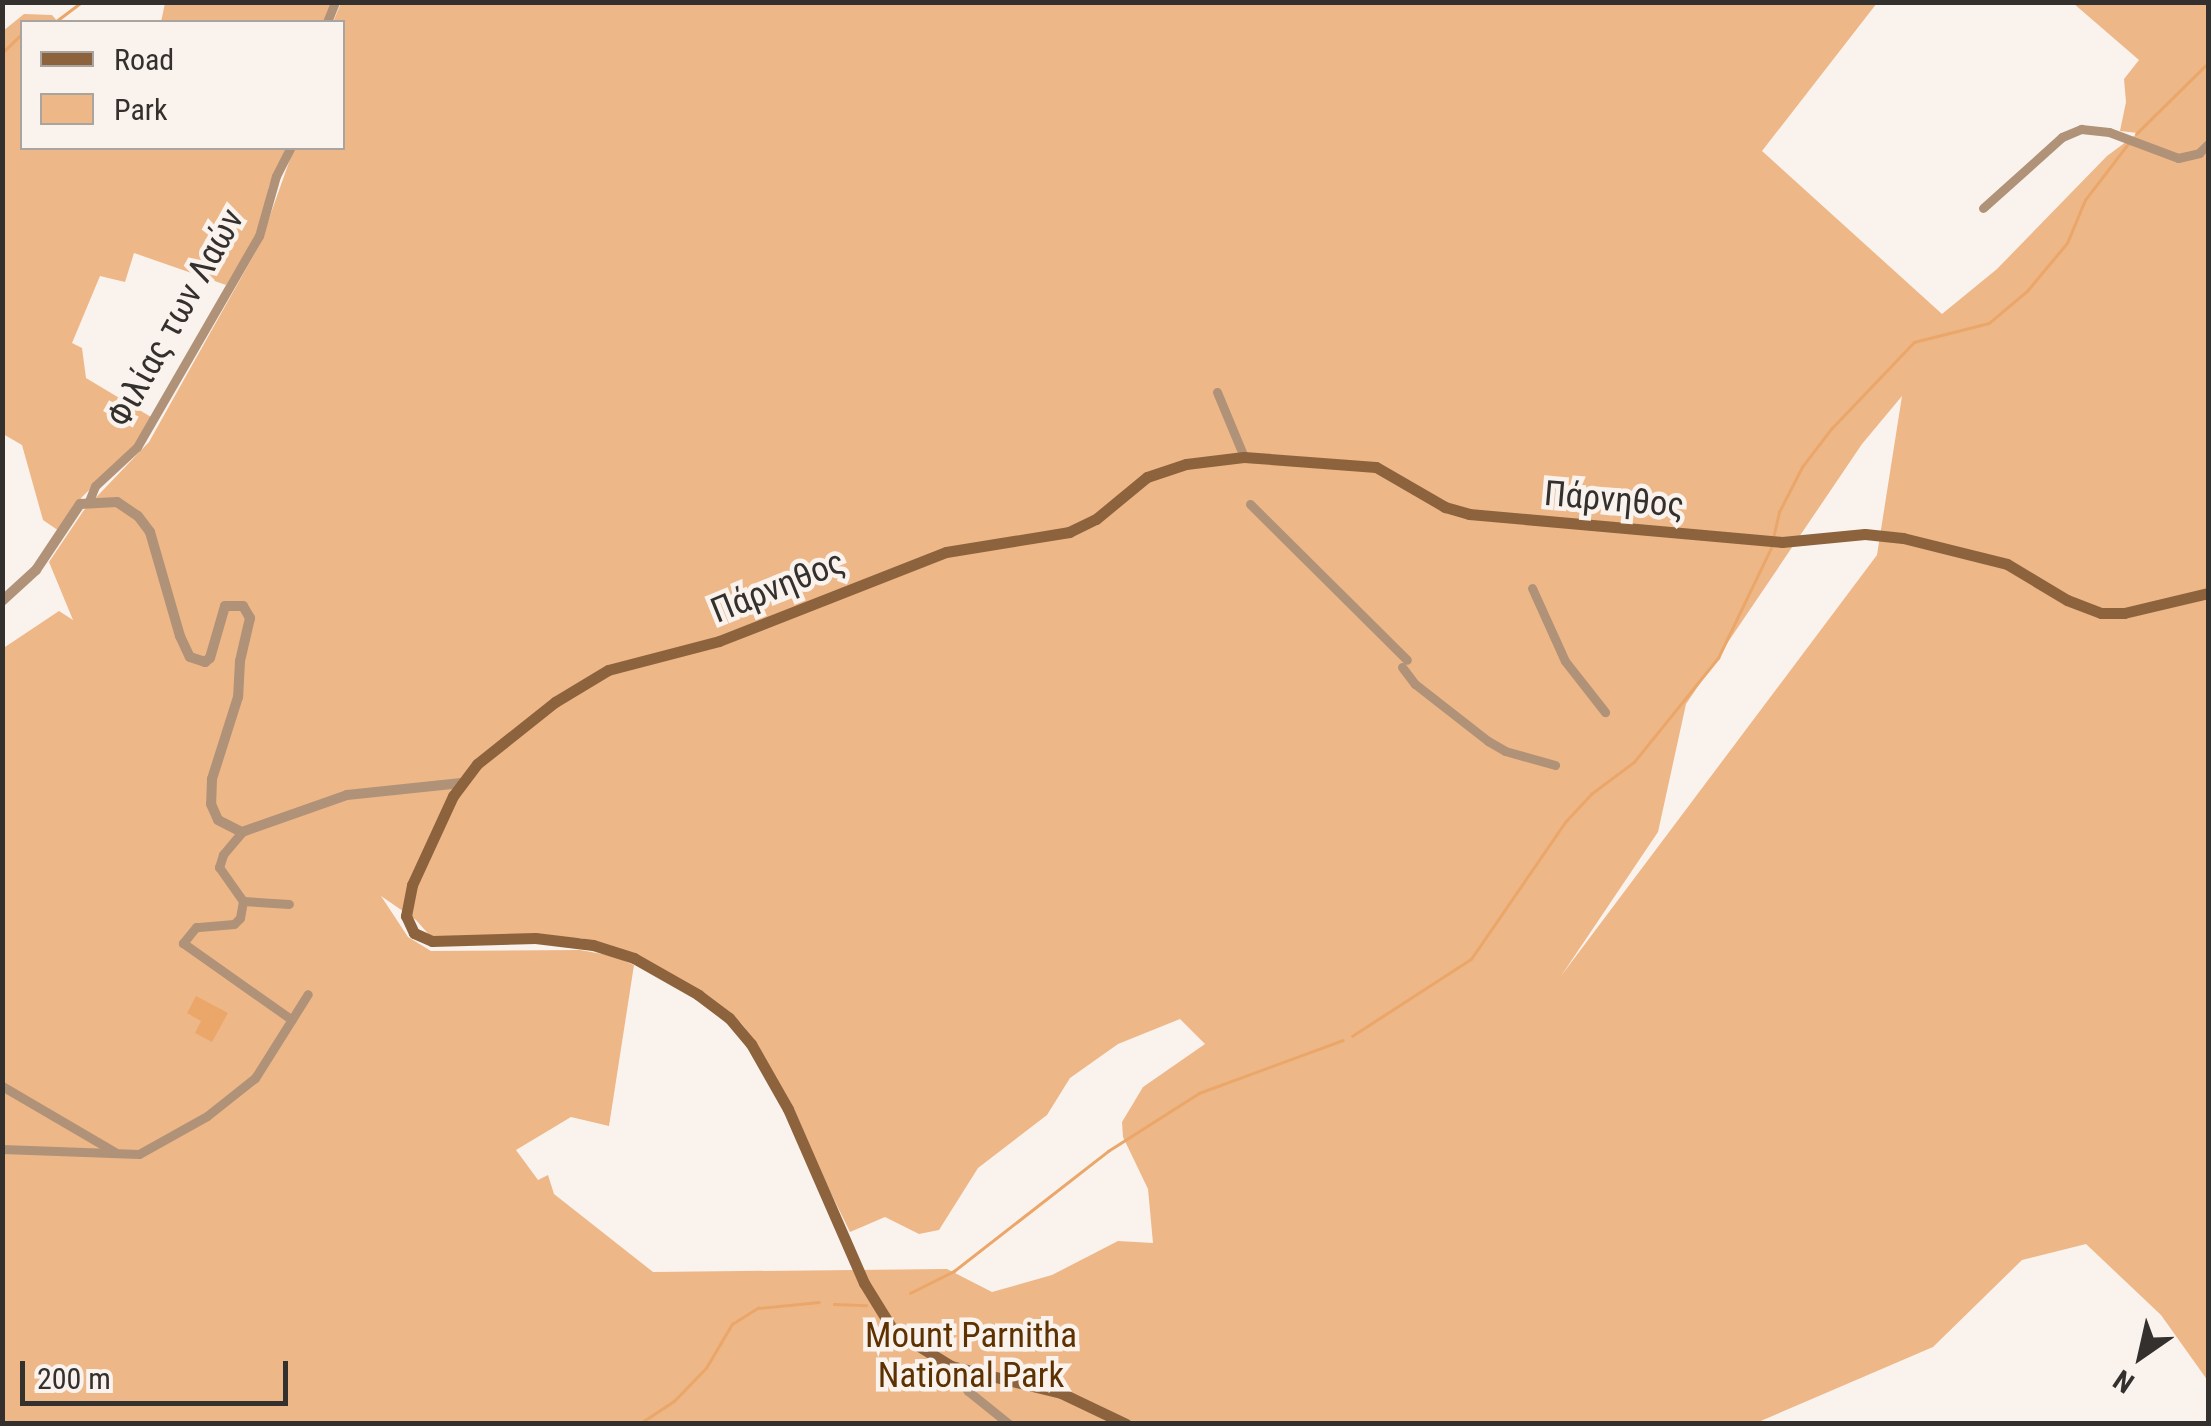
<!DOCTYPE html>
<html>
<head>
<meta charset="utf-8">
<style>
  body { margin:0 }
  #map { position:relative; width:2211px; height:1426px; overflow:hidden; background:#faf2ec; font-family:"Roboto Condensed",sans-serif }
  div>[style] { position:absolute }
  .green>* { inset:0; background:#eeb788 }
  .water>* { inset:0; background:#eba76a }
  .stream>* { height:2.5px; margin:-1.25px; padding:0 1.25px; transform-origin:1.25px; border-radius:1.25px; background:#eba76a }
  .minor>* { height:9px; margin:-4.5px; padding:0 4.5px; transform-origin:4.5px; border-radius:4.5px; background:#b09279 }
  .tertiary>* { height:10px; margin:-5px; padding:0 5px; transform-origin:5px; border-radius:5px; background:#b09279 }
  .secondary>* { height:11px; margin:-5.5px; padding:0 5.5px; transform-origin:5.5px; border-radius:5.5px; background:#8d633d }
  span { translate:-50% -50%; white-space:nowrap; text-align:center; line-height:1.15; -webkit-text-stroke:9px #faf2ec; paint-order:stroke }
  .street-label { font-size:35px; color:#33302e }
  .park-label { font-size:35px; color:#5d3100 }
  .frame { position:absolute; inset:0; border:5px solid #33302e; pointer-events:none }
  .legend { position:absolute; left:20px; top:20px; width:325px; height:130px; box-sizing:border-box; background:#faf2ec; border:2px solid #aaa4a0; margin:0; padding:12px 18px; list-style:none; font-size:30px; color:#33302e }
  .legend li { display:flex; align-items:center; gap:20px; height:50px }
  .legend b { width:50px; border:2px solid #aaa4a0 }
  .north { position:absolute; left:2091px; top:1306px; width:100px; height:100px; -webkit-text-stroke:8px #faf2ec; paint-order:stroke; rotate:214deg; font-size:28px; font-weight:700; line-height:40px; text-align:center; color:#33302e }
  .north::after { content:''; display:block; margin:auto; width:35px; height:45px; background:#33302e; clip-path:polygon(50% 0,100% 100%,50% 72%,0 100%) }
  .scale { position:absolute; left:20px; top:1361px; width:268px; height:45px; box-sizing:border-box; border:5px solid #33302e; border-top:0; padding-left:12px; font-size:30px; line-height:35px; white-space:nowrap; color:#33302e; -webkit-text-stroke:8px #faf2ec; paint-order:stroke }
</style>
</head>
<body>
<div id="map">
  <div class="green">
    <i style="clip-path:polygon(165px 3px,332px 3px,324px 22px,161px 22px)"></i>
    <i style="clip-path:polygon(evenodd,341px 3px,1877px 3px,1762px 151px,1942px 314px,1997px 269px,2107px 156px,2138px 133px,2120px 131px,2126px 102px,2124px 79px,2139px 60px,2073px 3px,2208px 3px,2208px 1381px,2161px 1315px,2086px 1244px,2022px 1260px,1933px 1347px,1756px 1423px,3px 1423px,2px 649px,59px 611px,73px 620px,49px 562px,84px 510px,149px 442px,260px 244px,294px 148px,342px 148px,342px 22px,333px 22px,341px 3px,1902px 396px,1877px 555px,1561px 976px,1658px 832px,1686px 704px,1862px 444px,1902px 396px,341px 3px,381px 896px,416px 920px,432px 938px,582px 938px,716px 1003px,742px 1024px,759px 1047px,850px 1232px,885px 1217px,919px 1234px,939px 1230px,978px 1168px,1047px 1115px,1070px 1078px,1118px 1044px,1180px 1019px,1205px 1044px,1143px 1087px,1122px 1122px,1123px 1137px,1148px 1189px,1153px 1243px,1118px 1241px,1052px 1275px,992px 1292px,947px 1269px,653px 1272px,554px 1194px,548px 1175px,538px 1180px,516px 1150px,571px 1117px,609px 1126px,634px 965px,613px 956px,580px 950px,431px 951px,408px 937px,381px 896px)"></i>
    <i style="clip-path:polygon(24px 14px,52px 15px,58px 22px,22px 22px,22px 148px,286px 148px,269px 186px,259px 231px,226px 285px,134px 253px,125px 282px,100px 276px,72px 343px,82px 348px,86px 378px,151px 417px,135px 445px,82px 497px,59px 531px,43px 520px,22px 445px,3px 434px,3px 31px)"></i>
  </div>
  <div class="water">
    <i style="clip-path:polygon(196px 996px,228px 1013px,212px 1042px,195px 1033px,201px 1021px,187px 1013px)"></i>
  </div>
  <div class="stream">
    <i style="left:55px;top:22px;width:34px;rotate:-37deg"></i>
    <i style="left:2px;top:53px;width:28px;rotate:-44deg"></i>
    <i style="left:2136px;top:134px;width:101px;rotate:-44.6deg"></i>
    <i style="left:1773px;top:538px;width:27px;rotate:-77deg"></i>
    <i style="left:1779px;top:512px;width:51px;rotate:-62.9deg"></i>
    <i style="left:1802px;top:467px;width:48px;rotate:-52.7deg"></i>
    <i style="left:1831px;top:429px;width:120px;rotate:-46.3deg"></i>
    <i style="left:1914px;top:342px;width:77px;rotate:-14.2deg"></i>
    <i style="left:1989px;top:323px;width:50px;rotate:-40.1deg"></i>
    <i style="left:2027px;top:291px;width:62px;rotate:-50.2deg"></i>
    <i style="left:2067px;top:243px;width:47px;rotate:-67.3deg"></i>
    <i style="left:2085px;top:200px;width:71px;rotate:-52.5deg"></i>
    <i style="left:1352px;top:1036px;width:142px;rotate:-32.9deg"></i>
    <i style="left:1471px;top:959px;width:168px;rotate:-55.5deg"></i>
    <i style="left:1566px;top:821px;width:37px;rotate:-47deg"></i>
    <i style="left:1591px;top:794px;width:54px;rotate:-36.7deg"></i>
    <i style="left:1634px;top:762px;width:134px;rotate:-51.1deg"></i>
    <i style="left:1718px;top:658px;width:124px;rotate:-64.3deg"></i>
    <i style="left:910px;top:1293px;width:49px;rotate:-26.6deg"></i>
    <i style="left:954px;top:1271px;width:195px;rotate:-37.9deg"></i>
    <i style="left:1108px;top:1151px;width:108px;rotate:-32.5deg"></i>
    <i style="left:1199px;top:1093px;width:153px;rotate:-20.2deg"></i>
    <i style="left:834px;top:1304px;width:32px;rotate:2deg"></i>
    <i style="left:639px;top:1424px;width:42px;rotate:-33.3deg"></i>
    <i style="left:674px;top:1401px;width:46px;rotate:-45.9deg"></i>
    <i style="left:706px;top:1368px;width:51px;rotate:-59.4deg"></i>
    <i style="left:732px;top:1324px;width:31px;rotate:-32deg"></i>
    <i style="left:758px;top:1308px;width:61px;rotate:-5.6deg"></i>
  </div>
  <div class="minor">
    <i style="left:327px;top:22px;width:22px;rotate:-68deg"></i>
    <i style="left:1983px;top:208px;width:106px;rotate:-41.9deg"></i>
    <i style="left:2062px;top:137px;width:21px;rotate:-23deg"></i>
    <i style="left:2081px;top:129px;width:28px;rotate:6deg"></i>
    <i style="left:2109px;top:132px;width:74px;rotate:20.6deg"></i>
    <i style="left:2178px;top:158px;width:22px;rotate:-13deg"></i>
    <i style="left:2199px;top:153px;width:13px;rotate:-45deg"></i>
    <i style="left:1217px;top:392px;width:70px;rotate:67.4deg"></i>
    <i style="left:89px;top:501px;width:16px;rotate:-68deg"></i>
    <i style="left:95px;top:486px;width:57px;rotate:-42.9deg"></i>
    <i style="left:137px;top:447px;width:244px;rotate:-60deg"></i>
    <i style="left:259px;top:236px;width:62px;rotate:-74.2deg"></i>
    <i style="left:276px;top:176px;width:31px;rotate:-63deg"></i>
    <i style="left:1250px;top:504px;width:221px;rotate:44.8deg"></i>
    <i style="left:1532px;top:588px;width:80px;rotate:65.7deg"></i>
    <i style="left:1565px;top:661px;width:65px;rotate:51.9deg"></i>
    <i style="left:1402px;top:667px;width:21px;rotate:53deg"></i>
    <i style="left:1415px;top:684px;width:93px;rotate:38deg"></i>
    <i style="left:1488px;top:741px;width:20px;rotate:30deg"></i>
    <i style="left:1505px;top:751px;width:52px;rotate:15.6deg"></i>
    <i style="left:242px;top:832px;width:30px;rotate:130deg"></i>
    <i style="left:223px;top:855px;width:13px;rotate:108deg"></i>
    <i style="left:219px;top:867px;width:42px;rotate:54.8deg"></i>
    <i style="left:243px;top:901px;width:17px;rotate:100deg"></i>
    <i style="left:240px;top:918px;width:8px;rotate:135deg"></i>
    <i style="left:234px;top:924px;width:38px;rotate:175deg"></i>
    <i style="left:196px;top:927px;width:21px;rotate:129deg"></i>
    <i style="left:183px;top:943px;width:133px;rotate:35.2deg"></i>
    <i style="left:243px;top:901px;width:46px;rotate:3.7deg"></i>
    <i style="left:2px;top:1086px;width:131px;rotate:30.3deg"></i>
    <i style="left:2px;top:1149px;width:137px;rotate:2.1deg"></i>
    <i style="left:139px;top:1154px;width:78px;rotate:-29.2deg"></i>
    <i style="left:207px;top:1116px;width:61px;rotate:-38.4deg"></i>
    <i style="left:255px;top:1078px;width:99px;rotate:-57.8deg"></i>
    <i style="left:951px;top:1366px;width:30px;rotate:56deg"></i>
    <i style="left:968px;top:1391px;width:53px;rotate:38.8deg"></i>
  </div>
  <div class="tertiary">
    <i style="left:2px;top:601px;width:46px;rotate:-42.4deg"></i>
    <i style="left:36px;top:570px;width:79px;rotate:-56.3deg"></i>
    <i style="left:80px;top:504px;width:37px;rotate:-3deg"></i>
    <i style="left:117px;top:502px;width:25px;rotate:34deg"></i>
    <i style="left:138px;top:516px;width:20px;rotate:53deg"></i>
    <i style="left:150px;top:532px;width:108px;rotate:73.9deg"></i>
    <i style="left:180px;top:636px;width:23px;rotate:65deg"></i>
    <i style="left:190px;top:657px;width:16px;rotate:18deg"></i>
    <i style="left:205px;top:662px;width:6px;rotate:-39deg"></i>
    <i style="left:210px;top:658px;width:54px;rotate:-73.9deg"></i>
    <i style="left:225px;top:606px;width:18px"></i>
    <i style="left:243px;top:606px;width:14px;rotate:60deg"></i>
    <i style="left:250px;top:618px;width:44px;rotate:103.1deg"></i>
    <i style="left:240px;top:661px;width:36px;rotate:93deg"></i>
    <i style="left:238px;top:697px;width:86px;rotate:107.6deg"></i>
    <i style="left:212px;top:779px;width:25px;rotate:92deg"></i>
    <i style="left:211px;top:804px;width:17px;rotate:66deg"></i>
    <i style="left:218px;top:820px;width:27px;rotate:27deg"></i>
    <i style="left:242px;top:832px;width:111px;rotate:-19.4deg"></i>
    <i style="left:347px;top:795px;width:115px;rotate:-6deg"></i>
  </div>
  <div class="secondary">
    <i style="left:1126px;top:1424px;width:72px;rotate:-154.5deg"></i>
    <i style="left:1061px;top:1393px;width:113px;rotate:-166.2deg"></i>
    <i style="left:951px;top:1366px;width:68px;rotate:-148.2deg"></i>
    <i style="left:893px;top:1330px;width:55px;rotate:-121.7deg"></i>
    <i style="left:864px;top:1283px;width:190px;rotate:-113.6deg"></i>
    <i style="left:788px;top:1109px;width:75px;rotate:-119.6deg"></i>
    <i style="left:751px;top:1044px;width:34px;rotate:-130deg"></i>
    <i style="left:729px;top:1018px;width:38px;rotate:-143deg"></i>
    <i style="left:699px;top:995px;width:75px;rotate:-150.4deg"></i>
    <i style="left:634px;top:958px;width:43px;rotate:-162.4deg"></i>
    <i style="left:593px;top:945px;width:58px;rotate:-173.1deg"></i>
    <i style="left:535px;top:938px;width:103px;rotate:178.3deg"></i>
    <i style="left:432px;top:941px;width:20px;rotate:-156deg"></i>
    <i style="left:414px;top:933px;width:19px;rotate:-115deg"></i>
    <i style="left:406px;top:916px;width:32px;rotate:-79deg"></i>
    <i style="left:412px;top:885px;width:98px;rotate:-65.3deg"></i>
    <i style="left:453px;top:796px;width:40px;rotate:-53deg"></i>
    <i style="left:477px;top:764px;width:100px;rotate:-38.5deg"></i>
    <i style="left:555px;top:702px;width:62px;rotate:-31.1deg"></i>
    <i style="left:608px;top:670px;width:115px;rotate:-14.6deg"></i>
    <i style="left:719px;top:641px;width:244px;rotate:-21.4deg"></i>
    <i style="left:946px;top:552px;width:125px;rotate:-9.2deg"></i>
    <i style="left:1069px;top:532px;width:30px;rotate:-26deg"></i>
    <i style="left:1096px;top:519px;width:66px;rotate:-39.5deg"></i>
    <i style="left:1147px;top:477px;width:41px;rotate:-18.4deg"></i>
    <i style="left:1186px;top:464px;width:58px;rotate:-6.9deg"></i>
    <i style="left:1244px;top:457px;width:132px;rotate:4.3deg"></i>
    <i style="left:1376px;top:467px;width:80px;rotate:30.1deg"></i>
    <i style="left:1445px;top:507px;width:25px;rotate:16deg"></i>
    <i style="left:1469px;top:514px;width:314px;rotate:5.1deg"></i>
    <i style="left:1782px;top:542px;width:83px;rotate:-5.5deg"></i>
    <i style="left:1865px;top:534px;width:38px;rotate:6deg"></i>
    <i style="left:1903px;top:538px;width:107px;rotate:14deg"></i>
    <i style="left:2007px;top:564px;width:70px;rotate:31deg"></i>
    <i style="left:2067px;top:600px;width:36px;rotate:21deg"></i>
    <i style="left:2101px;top:613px;width:23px"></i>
    <i style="left:2124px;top:613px;width:86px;rotate:-13.4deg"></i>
  </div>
  <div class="street-label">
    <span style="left:176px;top:318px;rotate:-61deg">Φιλίας των Λαών</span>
    <span style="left:1614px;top:500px;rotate:5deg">Πάρνηθος</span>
    <span style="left:778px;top:587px;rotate:-22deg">Πάρνηθος</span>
  </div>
  <div class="park-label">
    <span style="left:971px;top:1356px">Mount Parnitha<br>National Park</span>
  </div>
  <div class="frame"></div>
  <ul class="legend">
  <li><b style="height:12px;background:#8d633d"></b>Road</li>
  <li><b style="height:28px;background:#eeb788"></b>Park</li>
  </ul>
  <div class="north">N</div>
  <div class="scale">200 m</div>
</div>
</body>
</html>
